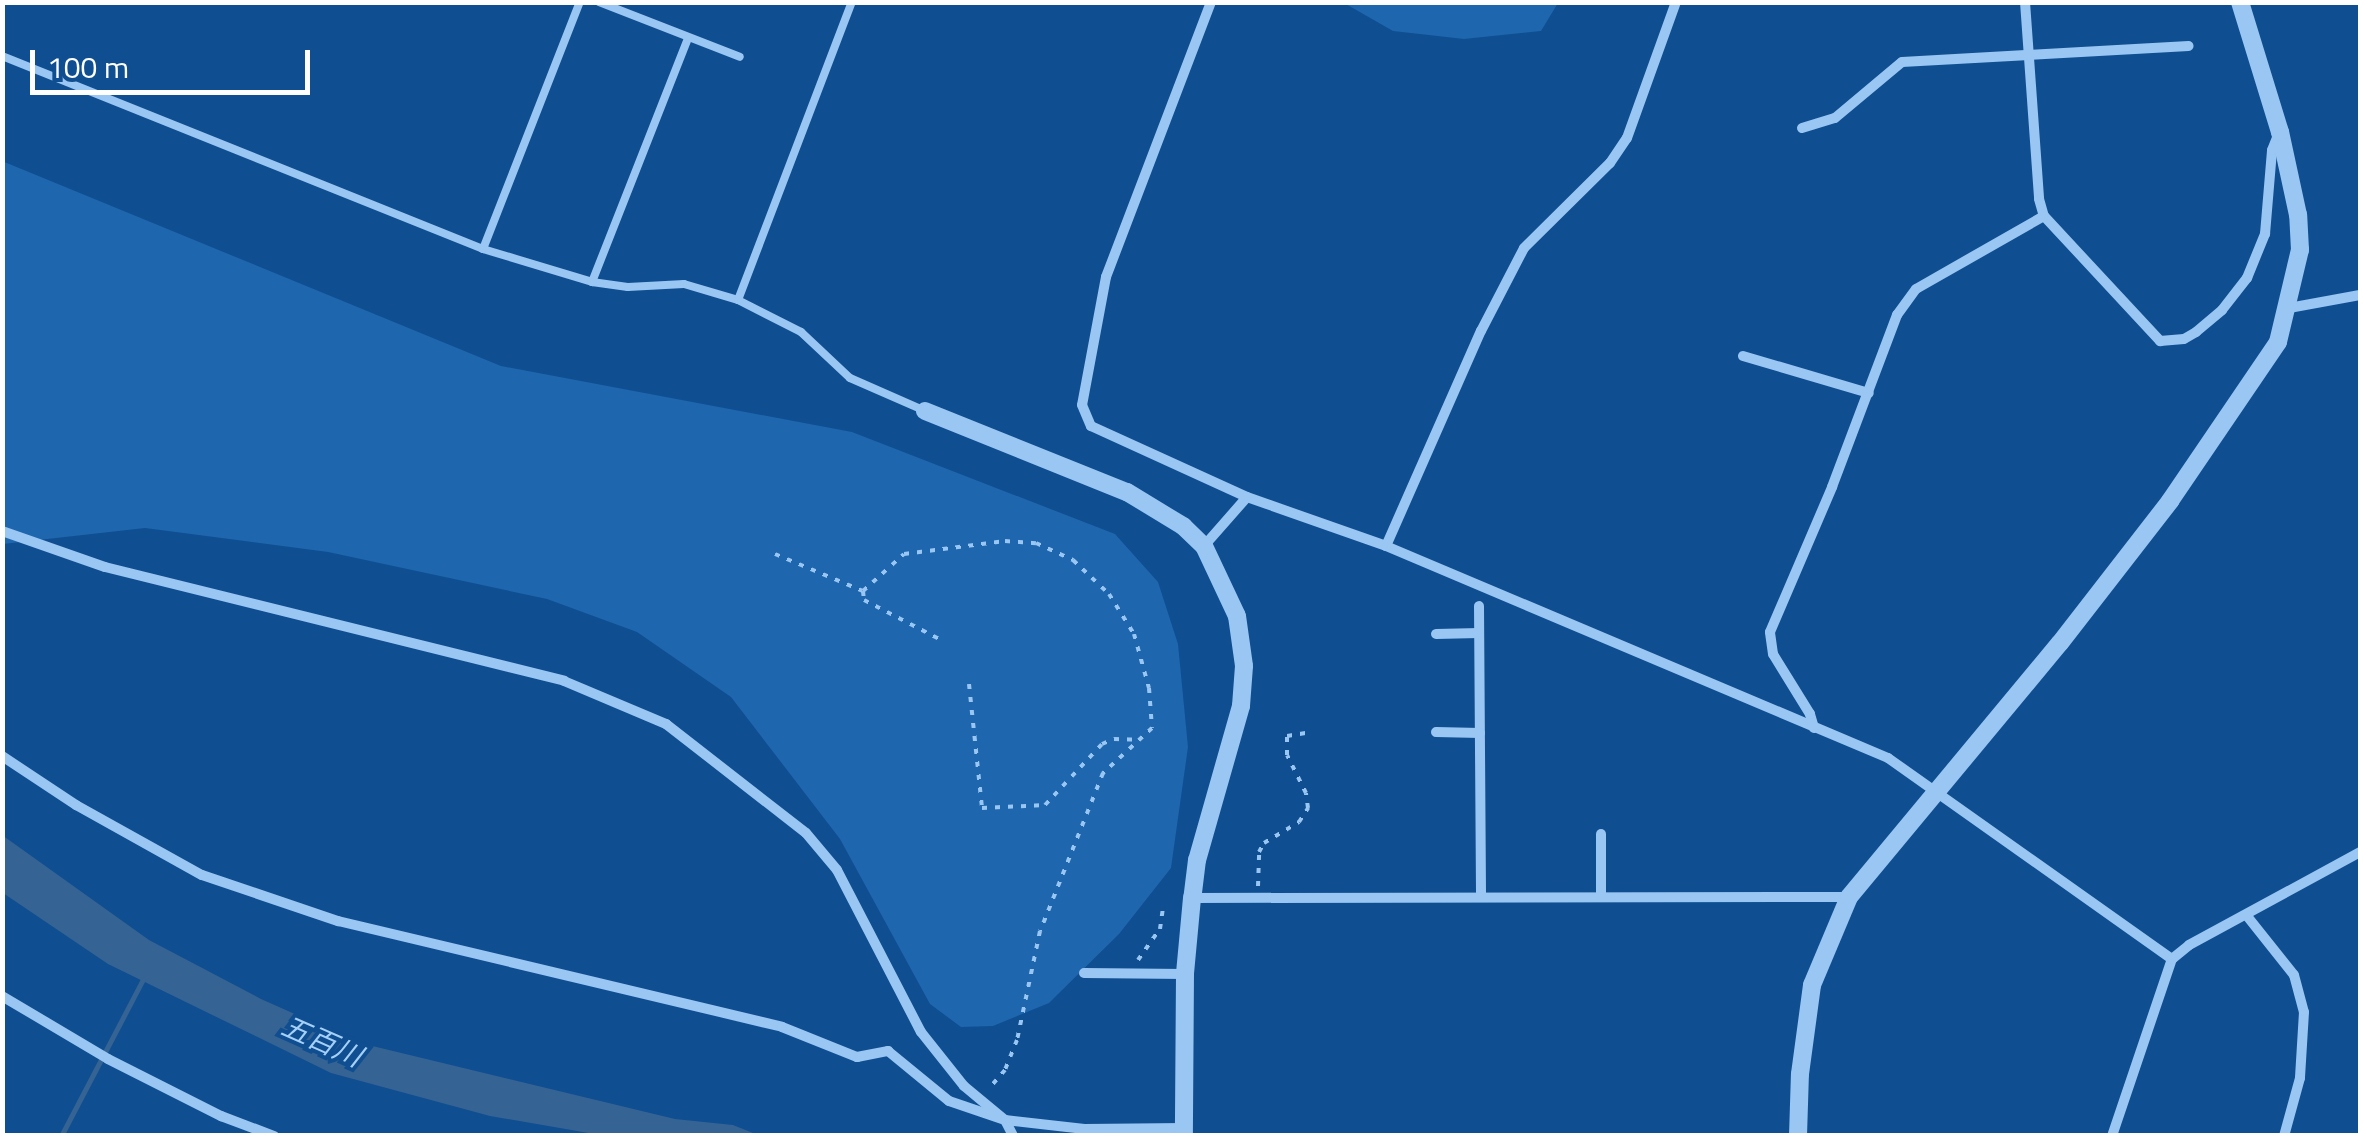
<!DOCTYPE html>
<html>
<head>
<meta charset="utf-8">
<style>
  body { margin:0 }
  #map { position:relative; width:2363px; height:1138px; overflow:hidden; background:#0f4e90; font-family:"Titillium Web","Noto Sans JP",sans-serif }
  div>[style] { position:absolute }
  .green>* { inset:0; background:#1e66ae }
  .water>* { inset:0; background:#356394 }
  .stream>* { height:5px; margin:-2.5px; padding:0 2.5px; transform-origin:2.5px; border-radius:2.5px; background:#356394 }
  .path>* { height:4px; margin-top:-2px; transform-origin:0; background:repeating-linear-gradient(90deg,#99c6f3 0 5px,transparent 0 13px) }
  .service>* { height:8px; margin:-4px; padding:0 4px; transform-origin:4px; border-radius:4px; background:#99c6f3 }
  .minor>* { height:10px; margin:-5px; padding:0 5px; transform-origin:5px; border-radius:5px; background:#99c6f3 }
  .tertiary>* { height:18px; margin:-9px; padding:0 9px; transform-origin:9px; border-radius:9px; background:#99c6f3 }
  span { translate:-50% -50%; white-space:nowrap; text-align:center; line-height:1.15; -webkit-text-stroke:8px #0f4e90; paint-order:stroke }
  .water-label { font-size:28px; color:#a5d0fa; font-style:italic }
  .frame { position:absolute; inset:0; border:5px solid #fff; pointer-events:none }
  .scale { position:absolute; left:30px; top:50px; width:280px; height:45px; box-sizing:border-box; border:5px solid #fff; border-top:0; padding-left:12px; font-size:30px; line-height:35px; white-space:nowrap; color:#fff; -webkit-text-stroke:8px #0f4e90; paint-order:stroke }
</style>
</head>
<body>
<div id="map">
  <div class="green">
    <i style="clip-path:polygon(1344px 3px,1558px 3px,1541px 31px,1464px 39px,1393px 31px)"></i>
    <i style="clip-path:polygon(2px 161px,501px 366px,852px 432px,1115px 534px,1158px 582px,1178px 644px,1188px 747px,1171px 868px,1119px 934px,1049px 1003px,993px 1026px,961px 1027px,930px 1004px,840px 839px,731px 697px,637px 632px,547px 599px,328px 552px,145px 528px,3px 544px)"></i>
  </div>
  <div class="water">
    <i style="clip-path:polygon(2px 835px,149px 940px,261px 999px,360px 1043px,675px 1119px,733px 1125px,758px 1135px,600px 1135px,490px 1116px,331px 1073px,108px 964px,3px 893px)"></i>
  </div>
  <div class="stream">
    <i style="left:61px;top:1136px;width:177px;rotate:-62.4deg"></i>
  </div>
  <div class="path">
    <i style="left:775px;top:554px;width:95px;rotate:22.8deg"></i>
    <i style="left:863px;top:591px;width:9px;rotate:84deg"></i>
    <i style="left:864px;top:600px;width:89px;rotate:27.4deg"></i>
    <i style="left:863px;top:591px;width:55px;rotate:-42.1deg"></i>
    <i style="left:904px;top:554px;width:102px;rotate:-7.3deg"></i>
    <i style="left:1005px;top:541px;width:31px;rotate:4deg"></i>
    <i style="left:1036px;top:543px;width:41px;rotate:24.7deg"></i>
    <i style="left:1073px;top:560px;width:50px;rotate:43.4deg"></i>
    <i style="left:1109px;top:594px;width:47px;rotate:58deg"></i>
    <i style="left:1134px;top:634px;width:56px;rotate:74.5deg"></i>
    <i style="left:1149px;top:688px;width:40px;rotate:85.7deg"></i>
    <i style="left:1152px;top:728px;width:67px;rotate:137.4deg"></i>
    <i style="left:1103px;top:773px;width:170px;rotate:111.7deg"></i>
    <i style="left:1040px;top:931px;width:111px;rotate:101.9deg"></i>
    <i style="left:1017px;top:1040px;width:32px;rotate:112deg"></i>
    <i style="left:1005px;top:1070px;width:23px;rotate:131deg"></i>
    <i style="left:969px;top:684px;width:125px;rotate:84deg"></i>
    <i style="left:982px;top:808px;width:63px;rotate:-2.7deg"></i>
    <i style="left:1045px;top:805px;width:83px;rotate:-46.9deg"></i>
    <i style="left:1102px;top:744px;width:13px;rotate:-23deg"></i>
    <i style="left:1114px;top:739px;width:25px;rotate:2deg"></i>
    <i style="left:1258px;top:886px;width:34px;rotate:-88deg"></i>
    <i style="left:1259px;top:852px;width:10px;rotate:-61deg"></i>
    <i style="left:1264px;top:843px;width:41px;rotate:-31deg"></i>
    <i style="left:1299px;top:822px;width:17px;rotate:-57deg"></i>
    <i style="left:1308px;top:808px;width:15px;rotate:-98deg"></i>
    <i style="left:1306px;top:793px;width:42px;rotate:-116.6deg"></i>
    <i style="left:1287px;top:755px;width:19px;rotate:-90deg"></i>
    <i style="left:1287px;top:736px;width:25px;rotate:-9deg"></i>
    <i style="left:1138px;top:960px;width:38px;rotate:-55deg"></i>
    <i style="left:1160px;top:929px;width:22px;rotate:-82deg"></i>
  </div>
  <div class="service">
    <i style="left:599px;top:2px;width:151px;rotate:21.3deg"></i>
    <i style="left:2px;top:56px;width:518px;rotate:21.86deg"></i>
    <i style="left:483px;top:249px;width:114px;rotate:16.8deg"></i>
    <i style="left:592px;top:282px;width:36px;rotate:8deg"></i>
    <i style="left:628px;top:287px;width:56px;rotate:-3.1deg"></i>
    <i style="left:684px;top:284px;width:56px;rotate:16.5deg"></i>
    <i style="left:738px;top:300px;width:71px;rotate:26.9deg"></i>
    <i style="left:801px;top:332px;width:67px;rotate:43.2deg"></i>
    <i style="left:850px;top:378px;width:82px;rotate:23.7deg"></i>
    <i style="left:483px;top:249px;width:265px;rotate:-68.6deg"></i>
    <i style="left:592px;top:282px;width:262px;rotate:-68.5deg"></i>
    <i style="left:738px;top:300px;width:319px;rotate:-69.1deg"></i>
  </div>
  <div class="minor">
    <i style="left:1211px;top:2px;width:294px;rotate:110.9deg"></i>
    <i style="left:1106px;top:277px;width:130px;rotate:100.6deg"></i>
    <i style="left:1082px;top:405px;width:23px;rotate:67deg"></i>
    <i style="left:1091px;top:426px;width:171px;rotate:24.5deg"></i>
    <i style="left:1247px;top:497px;width:147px;rotate:19.4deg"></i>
    <i style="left:1386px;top:546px;width:545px;rotate:22.89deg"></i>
    <i style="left:1888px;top:758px;width:348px;rotate:35.3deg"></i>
    <i style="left:2025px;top:2px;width:197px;rotate:85.9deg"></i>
    <i style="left:2039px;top:199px;width:18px;rotate:74deg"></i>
    <i style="left:2044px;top:216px;width:171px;rotate:47.1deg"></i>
    <i style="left:2160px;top:341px;width:24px;rotate:-5deg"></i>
    <i style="left:2184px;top:339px;width:14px;rotate:-30deg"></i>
    <i style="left:2196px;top:332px;width:34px;rotate:-40deg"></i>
    <i style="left:2222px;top:310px;width:41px;rotate:-52deg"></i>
    <i style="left:2247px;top:278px;width:48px;rotate:-67.8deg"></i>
    <i style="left:2265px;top:234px;width:84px;rotate:-85.2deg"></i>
    <i style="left:2272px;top:150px;width:18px;rotate:-68deg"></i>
    <i style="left:1802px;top:128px;width:34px;rotate:-17deg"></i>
    <i style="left:1835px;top:118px;width:87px;rotate:-39.9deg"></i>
    <i style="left:1902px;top:62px;width:287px;rotate:-3.2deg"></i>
    <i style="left:2289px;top:308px;width:72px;rotate:-10.4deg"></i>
    <i style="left:1743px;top:356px;width:131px;rotate:16.4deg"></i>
    <i style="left:2px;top:531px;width:109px;rotate:19.3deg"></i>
    <i style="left:105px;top:567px;width:473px;rotate:13.9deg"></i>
    <i style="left:564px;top:681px;width:111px;rotate:22.9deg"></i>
    <i style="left:666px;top:724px;width:177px;rotate:37.9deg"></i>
    <i style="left:806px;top:833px;width:48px;rotate:50deg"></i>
    <i style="left:837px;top:870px;width:182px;rotate:62.6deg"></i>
    <i style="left:921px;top:1032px;width:69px;rotate:51.5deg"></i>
    <i style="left:964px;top:1086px;width:53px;rotate:39.7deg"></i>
    <i style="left:1005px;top:1120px;width:80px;rotate:6.5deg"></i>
    <i style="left:1084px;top:1129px;width:100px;rotate:-0.6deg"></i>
    <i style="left:1204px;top:546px;width:65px;rotate:-48.7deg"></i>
    <i style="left:1386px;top:546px;width:235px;rotate:-66.2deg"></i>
    <i style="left:1481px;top:331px;width:93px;rotate:-62.6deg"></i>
    <i style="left:1524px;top:248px;width:121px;rotate:-44.7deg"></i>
    <i style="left:1610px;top:163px;width:30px;rotate:-56deg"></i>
    <i style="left:1627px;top:138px;width:145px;rotate:-70.2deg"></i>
    <i style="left:1479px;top:606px;width:290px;rotate:89.6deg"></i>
    <i style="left:1436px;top:634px;width:43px;rotate:-1.3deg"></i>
    <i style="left:1814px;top:728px;width:15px;rotate:-106deg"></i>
    <i style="left:1810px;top:714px;width:70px;rotate:-121.7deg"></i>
    <i style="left:1773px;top:654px;width:22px;rotate:-98deg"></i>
    <i style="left:1770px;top:632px;width:158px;rotate:-66.8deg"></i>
    <i style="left:1832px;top:487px;width:184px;rotate:-69.3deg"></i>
    <i style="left:1897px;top:315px;width:32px;rotate:-54deg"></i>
    <i style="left:1916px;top:289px;width:147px;rotate:-29.7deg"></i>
    <i style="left:1436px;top:732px;width:44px;rotate:1.3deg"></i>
    <i style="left:2px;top:756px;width:89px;rotate:33.5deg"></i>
    <i style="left:76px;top:805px;width:144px;rotate:29.1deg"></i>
    <i style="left:202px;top:875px;width:144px;rotate:18.7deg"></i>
    <i style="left:338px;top:921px;width:456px;rotate:13.4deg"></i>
    <i style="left:782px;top:1027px;width:81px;rotate:21.8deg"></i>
    <i style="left:857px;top:1057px;width:32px;rotate:-11deg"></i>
    <i style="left:888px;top:1051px;width:79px;rotate:39.3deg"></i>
    <i style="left:949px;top:1101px;width:59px;rotate:18.7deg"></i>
    <i style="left:1005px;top:1120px;width:18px;rotate:63deg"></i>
    <i style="left:1601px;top:834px;width:61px;rotate:90deg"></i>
    <i style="left:1192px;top:898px;width:657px;rotate:-0.09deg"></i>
    <i style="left:2247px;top:916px;width:75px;rotate:51.5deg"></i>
    <i style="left:2294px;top:975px;width:38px;rotate:75deg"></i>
    <i style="left:2304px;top:1012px;width:66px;rotate:93.5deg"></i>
    <i style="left:2300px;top:1078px;width:60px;rotate:105.4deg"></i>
    <i style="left:1084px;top:973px;width:101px;rotate:0.6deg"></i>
    <i style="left:2px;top:996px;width:123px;rotate:30.7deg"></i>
    <i style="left:108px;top:1059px;width:127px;rotate:26.8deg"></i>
    <i style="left:221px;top:1116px;width:57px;rotate:20.7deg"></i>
    <i style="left:2112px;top:1136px;width:187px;rotate:-71.3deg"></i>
    <i style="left:2172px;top:959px;width:22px;rotate:-39deg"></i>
    <i style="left:2189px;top:945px;width:195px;rotate:-28.5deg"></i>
  </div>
  <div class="tertiary">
    <i style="left:925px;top:411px;width:218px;rotate:21.9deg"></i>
    <i style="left:1127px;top:492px;width:66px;rotate:31.3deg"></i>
    <i style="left:1183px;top:526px;width:29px;rotate:44deg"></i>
    <i style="left:1204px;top:546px;width:77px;rotate:64.8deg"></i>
    <i style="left:1237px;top:616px;width:50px;rotate:82deg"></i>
    <i style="left:1244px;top:666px;width:40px;rotate:94.3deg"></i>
    <i style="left:1241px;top:706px;width:160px;rotate:105.9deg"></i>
    <i style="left:1197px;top:860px;width:38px;rotate:97deg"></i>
    <i style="left:1192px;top:898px;width:76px;rotate:95.3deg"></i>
    <i style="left:1185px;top:974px;width:162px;rotate:90.4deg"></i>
    <i style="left:1798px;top:1136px;width:62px;rotate:-88.2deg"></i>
    <i style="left:1800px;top:1074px;width:90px;rotate:-82.3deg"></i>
    <i style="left:1812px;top:985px;width:95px;rotate:-67.2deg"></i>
    <i style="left:1849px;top:897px;width:330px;rotate:-50.3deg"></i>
    <i style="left:2060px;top:643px;width:180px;rotate:-52.2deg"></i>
    <i style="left:2170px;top:501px;width:192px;rotate:-55.8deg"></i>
    <i style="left:2278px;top:342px;width:95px;rotate:-76.6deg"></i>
    <i style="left:2300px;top:250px;width:35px;rotate:-93deg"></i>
    <i style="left:2298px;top:215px;width:85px;rotate:-102.2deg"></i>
    <i style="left:2280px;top:132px;width:136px;rotate:-107.1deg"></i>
  </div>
  <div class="water-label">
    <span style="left:322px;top:1041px;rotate:24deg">五百川</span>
  </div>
  <div class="frame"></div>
  <div class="scale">100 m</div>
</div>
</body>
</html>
